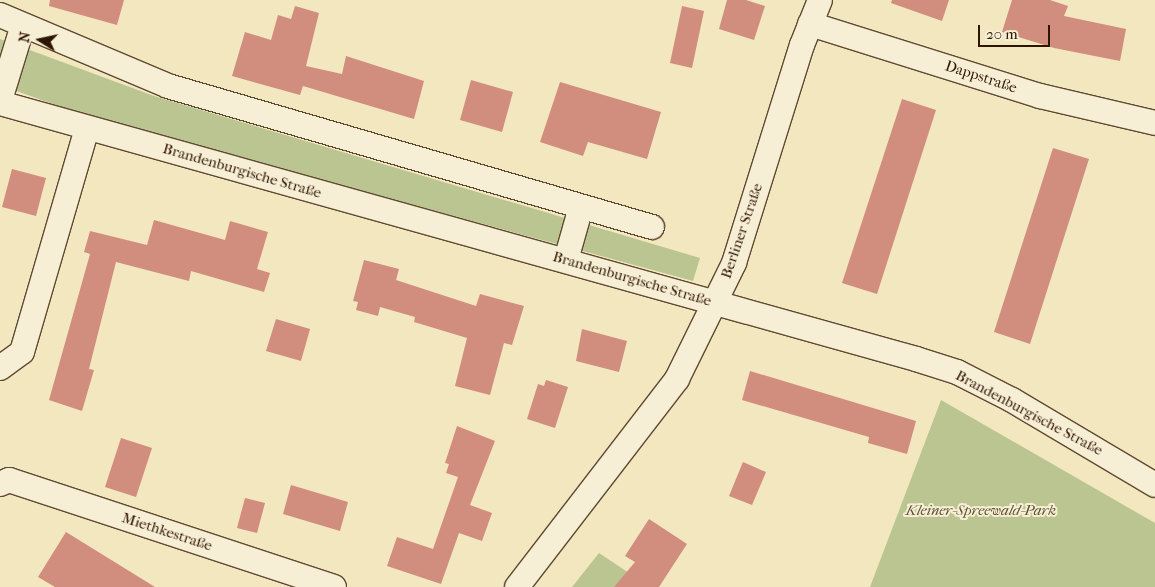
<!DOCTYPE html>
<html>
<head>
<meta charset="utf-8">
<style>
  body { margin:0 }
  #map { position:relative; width:1155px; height:587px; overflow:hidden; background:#f3e7bf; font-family:"IM FELL French Canon",serif }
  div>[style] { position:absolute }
  .green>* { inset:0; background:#bbc592 }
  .building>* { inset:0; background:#d18d7e }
  .roads { filter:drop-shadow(1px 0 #5f4931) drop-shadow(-1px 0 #5f4931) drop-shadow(0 1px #5f4931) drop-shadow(0 -1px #5f4931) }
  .minor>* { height:24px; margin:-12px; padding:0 12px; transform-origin:12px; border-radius:12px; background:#f7efd5 }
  span { translate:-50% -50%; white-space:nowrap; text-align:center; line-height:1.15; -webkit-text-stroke:4px #f7efd5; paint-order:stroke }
  .street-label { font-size:15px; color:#2e1402 }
  .park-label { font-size:15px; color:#5f5234; font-style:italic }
  .north { position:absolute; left:15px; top:15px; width:50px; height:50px; -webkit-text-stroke:4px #f7efd5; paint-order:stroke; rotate:280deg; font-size:14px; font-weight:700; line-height:20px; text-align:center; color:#2e1402 }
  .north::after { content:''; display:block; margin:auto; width:18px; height:22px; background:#2e1402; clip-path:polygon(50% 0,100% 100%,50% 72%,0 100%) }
  .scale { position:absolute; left:978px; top:25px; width:72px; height:22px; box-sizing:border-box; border:2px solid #2e1402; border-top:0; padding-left:6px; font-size:15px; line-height:18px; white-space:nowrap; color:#2e1402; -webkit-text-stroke:4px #f7efd5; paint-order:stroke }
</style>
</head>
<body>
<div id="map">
  <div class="green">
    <i style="clip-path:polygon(0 39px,154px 96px,700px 258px,693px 281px,83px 115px,0 85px)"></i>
    <i style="clip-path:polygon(941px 400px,1155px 523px,1155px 587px,870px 587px)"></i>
    <i style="clip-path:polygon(599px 553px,650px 587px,572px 587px)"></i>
  </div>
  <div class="building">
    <i style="clip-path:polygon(50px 0,124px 0,117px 25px,49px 6px)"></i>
    <i style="clip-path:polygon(727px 0,746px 0,765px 6px,754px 40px,719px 29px)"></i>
    <i style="clip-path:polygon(892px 0,949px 0,942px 21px,891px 3px)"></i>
    <i style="clip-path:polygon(1012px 0,1050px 0,1068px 6px,1064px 16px,1126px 29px,1120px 61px,1054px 48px,1002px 32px)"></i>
    <i style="clip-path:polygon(295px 6px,319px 13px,306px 66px,342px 74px,346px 56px,424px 81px,414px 119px,303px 86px,300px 95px,232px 76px,245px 32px,271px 40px,278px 15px,291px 19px)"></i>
    <i style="clip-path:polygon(682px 6px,704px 11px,692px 68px,670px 63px)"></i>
    <i style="clip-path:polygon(471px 80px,513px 92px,502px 132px,460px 120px)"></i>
    <i style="clip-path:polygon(560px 82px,661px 112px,647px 159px,588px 142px,583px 156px,540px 142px)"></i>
    <i style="clip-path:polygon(902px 99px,936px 110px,877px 294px,842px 283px)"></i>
    <i style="clip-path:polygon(1053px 148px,1089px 159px,1030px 344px,994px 332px)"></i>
    <i style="clip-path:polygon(12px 169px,46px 178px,36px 216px,2px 207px)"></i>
    <i style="clip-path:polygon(154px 220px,225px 240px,230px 221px,268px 232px,257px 269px,270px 273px,264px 292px,191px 271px,189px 281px,116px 262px,89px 369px,94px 370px,82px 411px,49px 400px,90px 254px,84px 252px,90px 231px,147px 245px)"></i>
    <i style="clip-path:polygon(364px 260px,399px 269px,396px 280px,476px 306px,480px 294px,524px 306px,512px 345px,504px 343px,490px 395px,455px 386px,467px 338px,414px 322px,415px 317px,380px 307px,378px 316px,356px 310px,358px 302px,353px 301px)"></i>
    <i style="clip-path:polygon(276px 319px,310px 329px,301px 361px,266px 351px)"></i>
    <i style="clip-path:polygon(582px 329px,627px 341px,619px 372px,576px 361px)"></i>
    <i style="clip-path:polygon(750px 371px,916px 421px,907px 454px,868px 443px,869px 437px,742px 400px)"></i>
    <i style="clip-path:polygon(546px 380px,568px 387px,555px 428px,527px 419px,538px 384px,544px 386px)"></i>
    <i style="clip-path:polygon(457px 426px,495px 441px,470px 505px,492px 513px,482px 541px,459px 533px,441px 584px,387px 566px,397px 537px,433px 549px,458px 477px,446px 473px,449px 464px,445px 463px)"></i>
    <i style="clip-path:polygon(121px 438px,152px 448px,136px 497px,105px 487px)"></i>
    <i style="clip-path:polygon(743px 462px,766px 472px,752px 505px,729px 496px)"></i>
    <i style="clip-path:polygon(291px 485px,348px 502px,340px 531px,283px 514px)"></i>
    <i style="clip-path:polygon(245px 498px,265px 503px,257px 533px,237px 528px)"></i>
    <i style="clip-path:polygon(649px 519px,687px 544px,659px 587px,614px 587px,635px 562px,625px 556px)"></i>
    <i style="clip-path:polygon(66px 532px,155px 587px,55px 587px,38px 577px)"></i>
  </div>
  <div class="roads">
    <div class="minor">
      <i style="left:0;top:15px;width:182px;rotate:22.9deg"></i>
      <i style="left:168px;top:86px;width:504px;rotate:16.24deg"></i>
      <i style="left:810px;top:24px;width:241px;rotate:17.4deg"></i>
      <i style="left:1040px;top:96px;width:118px;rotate:13.2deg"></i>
      <i style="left:0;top:100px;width:78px;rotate:-73deg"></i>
      <i style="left:0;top:103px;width:951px;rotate:15.61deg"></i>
      <i style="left:916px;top:359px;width:43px;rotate:17.6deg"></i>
      <i style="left:957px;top:372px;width:62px;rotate:27deg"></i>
      <i style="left:1012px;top:400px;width:166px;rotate:30.7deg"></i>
      <i style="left:566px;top:260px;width:55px;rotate:-74.2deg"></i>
      <i style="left:0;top:368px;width:27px;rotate:-36deg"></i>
      <i style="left:22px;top:352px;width:233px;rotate:-73.8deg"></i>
      <i style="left:0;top:484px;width:10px;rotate:-24deg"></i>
      <i style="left:9px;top:480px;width:342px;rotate:18.2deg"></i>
      <i style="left:517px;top:587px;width:262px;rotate:-52.4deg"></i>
      <i style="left:677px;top:379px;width:129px;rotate:-63.8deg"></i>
      <i style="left:734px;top:263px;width:228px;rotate:-72.7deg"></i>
      <i style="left:802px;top:45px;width:48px;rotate:-68.2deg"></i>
    </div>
  </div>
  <div class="street-label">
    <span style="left:981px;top:77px;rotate:18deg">Dappstraße</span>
    <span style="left:242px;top:171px;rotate:16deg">Brandenburgische Straße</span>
    <span style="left:742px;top:231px;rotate:-71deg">Berliner Straße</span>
    <span style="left:632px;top:279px;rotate:16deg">Brandenburgische Straße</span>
    <span style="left:1029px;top:413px;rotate:28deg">Brandenburgische Straße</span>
    <span style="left:167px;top:532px;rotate:18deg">Miethkestraße</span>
  </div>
  <div class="park-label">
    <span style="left:981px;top:511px">Kleiner-Spreewald-Park</span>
  </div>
  <div class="north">N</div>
  <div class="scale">20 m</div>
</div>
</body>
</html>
